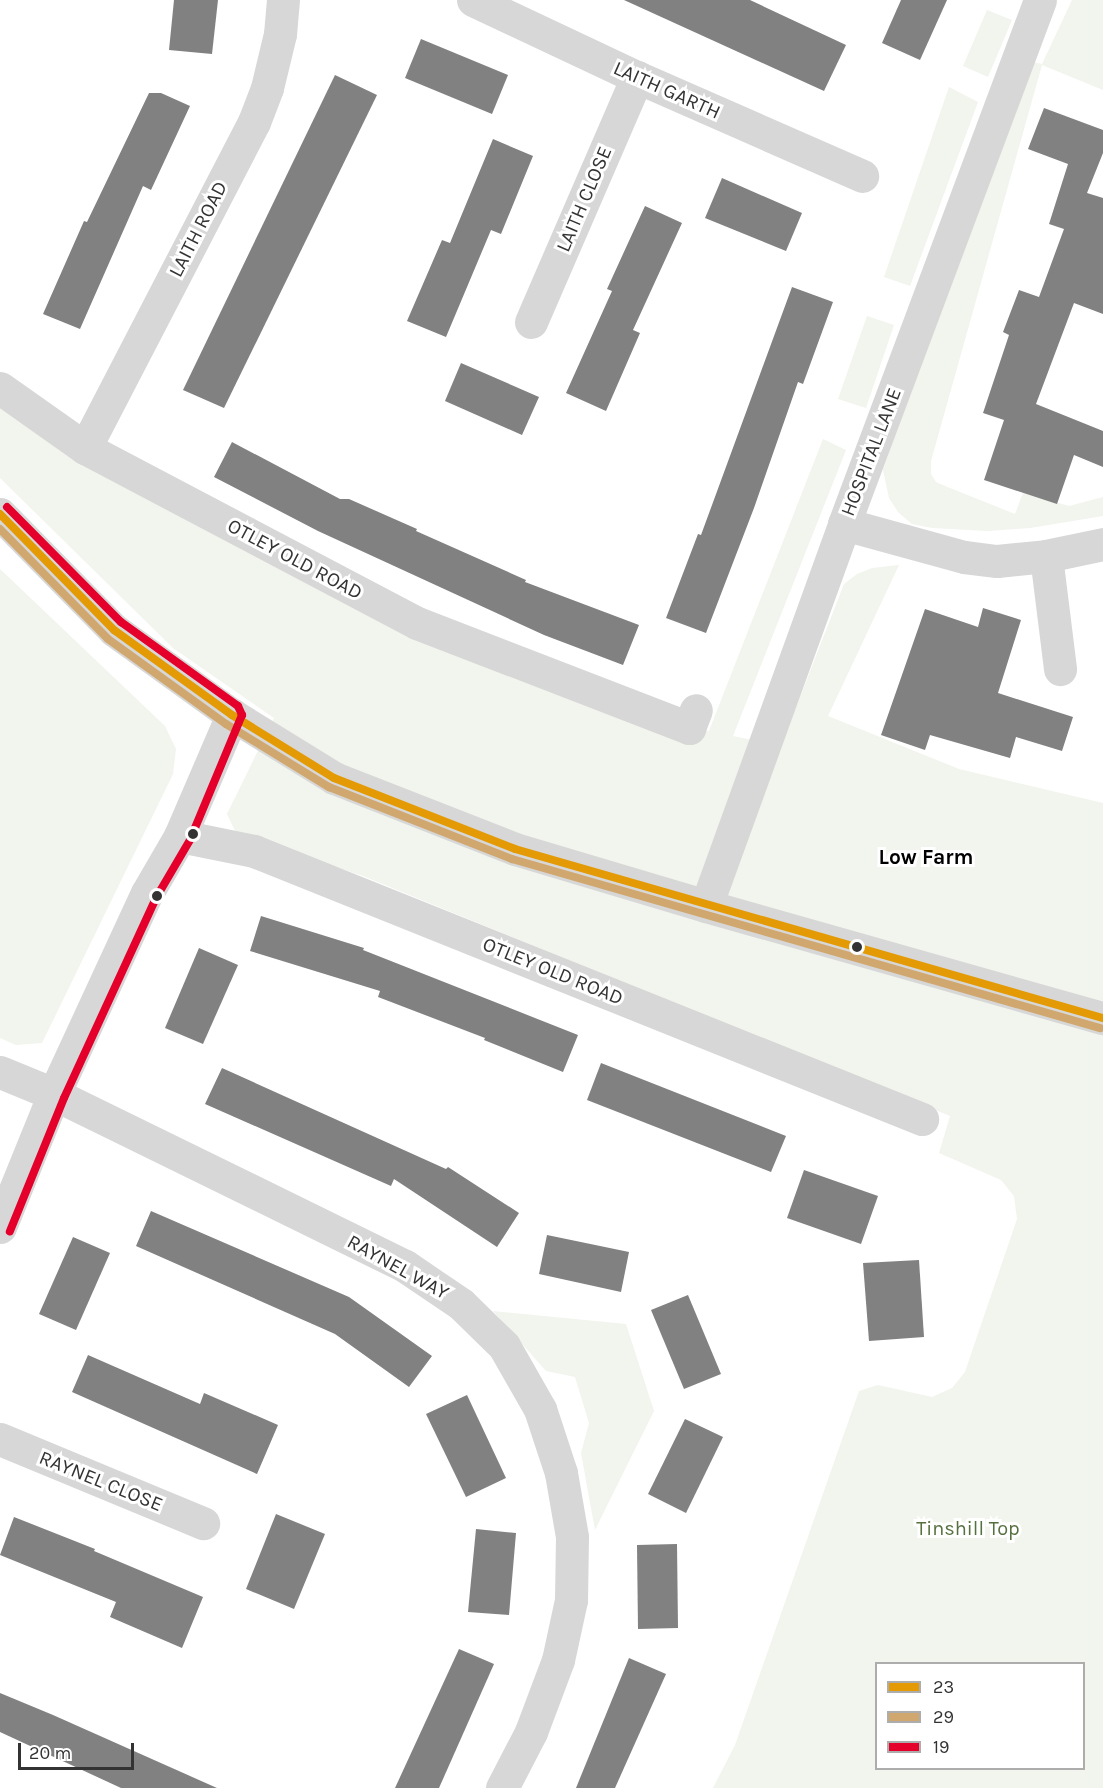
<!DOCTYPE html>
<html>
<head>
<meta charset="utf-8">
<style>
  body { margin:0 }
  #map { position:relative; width:1103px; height:1788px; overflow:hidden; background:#fff; font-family:Karla,sans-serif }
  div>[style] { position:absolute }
  .green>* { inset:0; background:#f1f5ed }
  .building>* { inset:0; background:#818181 }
  .minor>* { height:33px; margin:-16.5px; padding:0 16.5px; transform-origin:16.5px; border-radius:16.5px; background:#d7d7d7 }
  .bus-1>* { height:8px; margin:-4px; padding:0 4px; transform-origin:4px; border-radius:4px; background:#e39a05 }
  .bus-2>* { height:8px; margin:-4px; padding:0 4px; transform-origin:4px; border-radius:4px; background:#d0a76e }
  .bus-3>* { height:8px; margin:-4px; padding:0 4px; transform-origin:4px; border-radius:4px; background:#e4002b }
  .dots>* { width:16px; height:16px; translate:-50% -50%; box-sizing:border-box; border:3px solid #fff; border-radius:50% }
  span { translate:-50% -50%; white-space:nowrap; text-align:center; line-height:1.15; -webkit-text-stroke:6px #fff; paint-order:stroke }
  .street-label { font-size:20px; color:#333 }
  .park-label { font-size:20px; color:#56703f }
  .neighbourhood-label { font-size:21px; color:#000; font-weight:700 }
  .legend { position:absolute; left:875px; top:1662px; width:210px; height:108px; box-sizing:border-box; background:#fff; border:2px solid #adadad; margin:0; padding:8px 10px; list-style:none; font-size:18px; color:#333 }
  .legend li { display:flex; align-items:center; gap:12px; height:30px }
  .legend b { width:30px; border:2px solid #adadad }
  .scale { position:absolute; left:18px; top:1743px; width:116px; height:27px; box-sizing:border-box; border:3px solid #333; border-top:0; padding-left:8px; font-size:18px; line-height:21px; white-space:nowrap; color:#333; -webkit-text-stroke:4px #fff; paint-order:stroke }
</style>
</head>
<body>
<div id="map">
  <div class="green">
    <i style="clip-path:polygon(1072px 0,1103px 0,1103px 90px,1042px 65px,931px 461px,931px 474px,936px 482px,945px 486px,1015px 514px,1023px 493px,1069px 506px,1103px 497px,1103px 516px,1030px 528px,988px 531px,932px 528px,912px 524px,898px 512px,889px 498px,883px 470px,931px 333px,1033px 62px,1042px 64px)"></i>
    <i style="clip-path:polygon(987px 10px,1012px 20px,988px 77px,963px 66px)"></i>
    <i style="clip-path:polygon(949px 87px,978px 102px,910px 286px,884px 277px)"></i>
    <i style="clip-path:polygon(867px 316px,894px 325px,866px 408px,838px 399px)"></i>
    <i style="clip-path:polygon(evenodd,0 388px,417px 623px,689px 728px,709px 731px,823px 439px,846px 450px,733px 736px,781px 746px,844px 584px,857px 574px,872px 568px,899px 565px,828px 716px,959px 769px,1103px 803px,1103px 1788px,713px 1788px,735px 1745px,859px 1391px,878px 1385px,932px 1397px,952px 1388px,965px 1372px,1017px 1219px,1014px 1196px,1001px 1180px,939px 1153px,950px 1116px,363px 876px,236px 833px,227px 814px,274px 718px,173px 648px,0 478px,0 388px,876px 1664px,1084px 1664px,1084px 1768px,876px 1768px,876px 1664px)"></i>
    <i style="clip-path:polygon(0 569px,165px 726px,176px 749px,173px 774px,42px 1043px,16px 1045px,0 1038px)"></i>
    <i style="clip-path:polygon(493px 1311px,626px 1324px,654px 1411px,595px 1530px,581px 1453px,589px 1423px,575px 1377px,546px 1371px)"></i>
  </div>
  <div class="building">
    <i style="clip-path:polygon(174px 0,218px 0,212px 54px,169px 50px)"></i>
    <i style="clip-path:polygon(624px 0,750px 0,846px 45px,824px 91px)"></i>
    <i style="clip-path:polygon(901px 0,947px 0,920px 60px,882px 43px)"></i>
    <i style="clip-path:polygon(421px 39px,508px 75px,492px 114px,405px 78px)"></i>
    <i style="clip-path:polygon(335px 75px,377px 95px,224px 408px,183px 390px)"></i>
    <i style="clip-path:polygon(149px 93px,161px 93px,190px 106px,151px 190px,143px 186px,80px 329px,43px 314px,84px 221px,87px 222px)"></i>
    <i style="clip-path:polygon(1044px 108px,1103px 130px,1103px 153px,1087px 193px,1103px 198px,1103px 314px,1074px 303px,1036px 404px,1103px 431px,1103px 467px,1074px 455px,1057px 504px,984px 480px,1004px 420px,983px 413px,1009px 335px,1003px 332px,1019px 290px,1039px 297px,1064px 229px,1049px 224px,1068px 164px,1028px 149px)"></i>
    <i style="clip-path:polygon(493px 139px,533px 156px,501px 234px,491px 230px,446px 337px,407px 321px,442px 240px,450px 243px)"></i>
    <i style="clip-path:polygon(722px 178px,802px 213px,786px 251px,705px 218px)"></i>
    <i style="clip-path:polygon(645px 206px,682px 223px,633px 330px,640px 333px,606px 411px,566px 393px,612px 291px,607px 289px)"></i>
    <i style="clip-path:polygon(792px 287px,833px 302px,803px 384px,798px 382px,754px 508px,706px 633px,666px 618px,698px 534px,701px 535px)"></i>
    <i style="clip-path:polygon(461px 363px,539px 397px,522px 435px,445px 401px)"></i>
    <i style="clip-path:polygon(232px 442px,340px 499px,349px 499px,417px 529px,416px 531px,526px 580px,525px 582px,639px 625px,623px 665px,544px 635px,318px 531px,214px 477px)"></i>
    <i style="clip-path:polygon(983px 608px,1021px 620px,998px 693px,1073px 717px,1062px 751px,1016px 737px,1010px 758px,930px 735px,925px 750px,881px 735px,925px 609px,978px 627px)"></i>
    <i style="clip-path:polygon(261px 916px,364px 948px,363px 950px,578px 1035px,563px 1072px,484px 1040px,485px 1038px,378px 997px,380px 991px,250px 951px)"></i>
    <i style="clip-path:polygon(199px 948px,238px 965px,203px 1044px,165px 1028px)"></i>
    <i style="clip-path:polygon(601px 1063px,786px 1136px,771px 1172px,587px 1100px)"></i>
    <i style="clip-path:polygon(222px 1068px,446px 1169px,448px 1167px,519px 1213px,497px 1247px,394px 1179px,391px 1186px,205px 1104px)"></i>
    <i style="clip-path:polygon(804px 1170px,878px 1196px,861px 1244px,787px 1218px)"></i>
    <i style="clip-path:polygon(151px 1211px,349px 1297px,432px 1356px,409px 1387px,335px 1334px,136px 1246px)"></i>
    <i style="clip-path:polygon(547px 1235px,629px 1252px,621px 1292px,539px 1274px)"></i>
    <i style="clip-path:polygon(73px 1237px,110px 1253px,76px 1330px,39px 1314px)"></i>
    <i style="clip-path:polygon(919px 1260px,924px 1337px,869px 1341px,863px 1263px)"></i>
    <i style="clip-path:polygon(688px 1295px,721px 1374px,684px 1389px,651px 1310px)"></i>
    <i style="clip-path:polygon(88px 1355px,200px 1404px,204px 1393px,278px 1425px,257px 1474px,72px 1392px)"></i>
    <i style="clip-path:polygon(467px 1395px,506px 1478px,466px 1497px,426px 1414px)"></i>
    <i style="clip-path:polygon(685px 1419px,723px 1437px,686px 1513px,648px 1494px)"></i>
    <i style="clip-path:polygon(276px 1514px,325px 1534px,294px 1609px,246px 1589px)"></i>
    <i style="clip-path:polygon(14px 1517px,95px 1549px,94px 1551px,203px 1597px,182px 1648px,110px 1617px,116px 1602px,0 1555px)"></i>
    <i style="clip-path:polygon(476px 1529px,516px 1533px,509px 1615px,468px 1612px)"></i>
    <i style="clip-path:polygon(677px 1544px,678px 1628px,638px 1629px,637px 1545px)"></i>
    <i style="clip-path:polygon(459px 1649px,494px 1664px,439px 1788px,395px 1788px)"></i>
    <i style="clip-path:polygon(629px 1658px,666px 1674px,615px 1788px,576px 1788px)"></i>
    <i style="clip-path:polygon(0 1693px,53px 1715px,217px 1788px,121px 1788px,0 1732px)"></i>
  </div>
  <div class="minor">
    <i style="left:473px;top:0;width:181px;rotate:25.2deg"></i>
    <i style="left:637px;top:77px;width:246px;rotate:23.7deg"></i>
    <i style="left:531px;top:322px;width:267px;rotate:-66.6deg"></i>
    <i style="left:0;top:388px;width:104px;rotate:35.2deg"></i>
    <i style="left:85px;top:448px;width:375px;rotate:27.8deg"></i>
    <i style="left:417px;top:623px;width:292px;rotate:21.1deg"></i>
    <i style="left:689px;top:728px;width:19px;rotate:-69deg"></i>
    <i style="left:85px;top:448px;width:367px;rotate:-62.6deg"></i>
    <i style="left:254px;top:122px;width:36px;rotate:-69deg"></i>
    <i style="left:267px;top:88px;width:56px;rotate:-76.5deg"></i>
    <i style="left:280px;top:34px;width:34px;rotate:-85deg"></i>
    <i style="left:0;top:514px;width:163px;rotate:45.5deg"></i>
    <i style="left:114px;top:630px;width:145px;rotate:35.8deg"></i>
    <i style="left:232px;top:715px;width:120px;rotate:31.7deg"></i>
    <i style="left:334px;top:778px;width:194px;rotate:21.4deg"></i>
    <i style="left:515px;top:849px;width:199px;rotate:16.6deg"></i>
    <i style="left:706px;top:906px;width:412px;rotate:15.8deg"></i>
    <i style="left:844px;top:524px;width:124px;rotate:15.4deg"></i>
    <i style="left:964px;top:557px;width:33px;rotate:7deg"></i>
    <i style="left:997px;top:561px;width:49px;rotate:-5.8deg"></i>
    <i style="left:1046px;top:556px;width:58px;rotate:-11.9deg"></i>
    <i style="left:1046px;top:556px;width:114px;rotate:82.9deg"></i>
    <i style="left:180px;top:836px;width:76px;rotate:11.5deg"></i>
    <i style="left:254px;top:851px;width:720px;rotate:21.86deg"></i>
    <i style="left:706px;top:906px;width:406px;rotate:-70.1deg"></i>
    <i style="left:844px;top:524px;width:559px;rotate:-69.49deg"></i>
    <i style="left:0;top:1072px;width:58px;rotate:22.2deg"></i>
    <i style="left:54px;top:1094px;width:391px;rotate:26.1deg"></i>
    <i style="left:405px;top:1266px;width:68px;rotate:34.2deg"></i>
    <i style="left:461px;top:1304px;width:60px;rotate:44.3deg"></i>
    <i style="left:504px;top:1346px;width:73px;rotate:60.3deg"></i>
    <i style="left:540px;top:1409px;width:67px;rotate:71.8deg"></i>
    <i style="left:561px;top:1473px;width:65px;rotate:80.2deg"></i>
    <i style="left:572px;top:1537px;width:63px;rotate:90.9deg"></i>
    <i style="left:571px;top:1600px;width:61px;rotate:102.2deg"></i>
    <i style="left:558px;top:1660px;width:77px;rotate:110.6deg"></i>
    <i style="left:531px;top:1732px;width:63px;rotate:117.4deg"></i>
    <i style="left:0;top:1227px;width:144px;rotate:-67.9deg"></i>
    <i style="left:54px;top:1094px;width:221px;rotate:-65.2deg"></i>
    <i style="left:147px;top:893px;width:66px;rotate:-59.9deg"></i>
    <i style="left:180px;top:836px;width:132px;rotate:-66.7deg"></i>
    <i style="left:0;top:1439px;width:220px;rotate:22.5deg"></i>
  </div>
  <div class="bus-1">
    <i style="left:0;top:514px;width:163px;rotate:45.5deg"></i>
    <i style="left:114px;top:630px;width:145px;rotate:35.8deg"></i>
    <i style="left:232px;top:715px;width:120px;rotate:31.7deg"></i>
    <i style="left:334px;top:778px;width:194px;rotate:21.4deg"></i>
    <i style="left:515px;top:849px;width:612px;rotate:16.04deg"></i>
  </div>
  <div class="bus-2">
    <i style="left:0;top:529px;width:154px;rotate:45.5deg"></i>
    <i style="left:108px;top:639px;width:145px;rotate:35.8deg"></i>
    <i style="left:226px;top:724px;width:121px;rotate:31.5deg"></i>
    <i style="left:329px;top:787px;width:197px;rotate:21.5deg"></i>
    <i style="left:512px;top:859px;width:612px;rotate:16.04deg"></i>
  </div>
  <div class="bus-3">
    <i style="left:7px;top:507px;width:162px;rotate:45.3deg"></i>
    <i style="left:121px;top:622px;width:144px;rotate:35.7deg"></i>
    <i style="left:238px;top:706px;width:10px;rotate:66deg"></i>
    <i style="left:242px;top:715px;width:135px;rotate:112.6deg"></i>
    <i style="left:190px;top:840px;width:67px;rotate:120.4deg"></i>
    <i style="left:156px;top:898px;width:220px;rotate:114.7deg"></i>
    <i style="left:64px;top:1098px;width:144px;rotate:112.1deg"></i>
  </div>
  <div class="dots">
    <i style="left:193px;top:834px;background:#333"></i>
    <i style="left:157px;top:896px;background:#333"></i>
    <i style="left:857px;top:947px;background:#333"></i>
  </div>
  <div class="street-label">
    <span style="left:667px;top:90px;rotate:24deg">LAITH GARTH</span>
    <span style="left:584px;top:199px;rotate:-67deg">LAITH CLOSE</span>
    <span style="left:198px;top:229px;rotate:-63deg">LAITH ROAD</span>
    <span style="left:871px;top:452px;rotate:-69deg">HOSPITAL LANE</span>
    <span style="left:295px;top:559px;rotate:28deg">OTLEY OLD ROAD</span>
    <span style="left:553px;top:971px;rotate:22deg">OTLEY OLD ROAD</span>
    <span style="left:398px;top:1267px;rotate:29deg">RAYNEL WAY</span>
    <span style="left:101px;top:1481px;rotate:22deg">RAYNEL CLOSE</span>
  </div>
  <div class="park-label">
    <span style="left:968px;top:1528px">Tinshill Top</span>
  </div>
  <div class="neighbourhood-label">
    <span style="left:926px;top:857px">Low Farm</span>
  </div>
  <ul class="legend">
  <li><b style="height:8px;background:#e39a05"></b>23</li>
  <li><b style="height:8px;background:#d0a76e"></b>29</li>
  <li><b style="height:8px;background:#e4002b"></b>19</li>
  </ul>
  <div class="scale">20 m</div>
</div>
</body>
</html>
